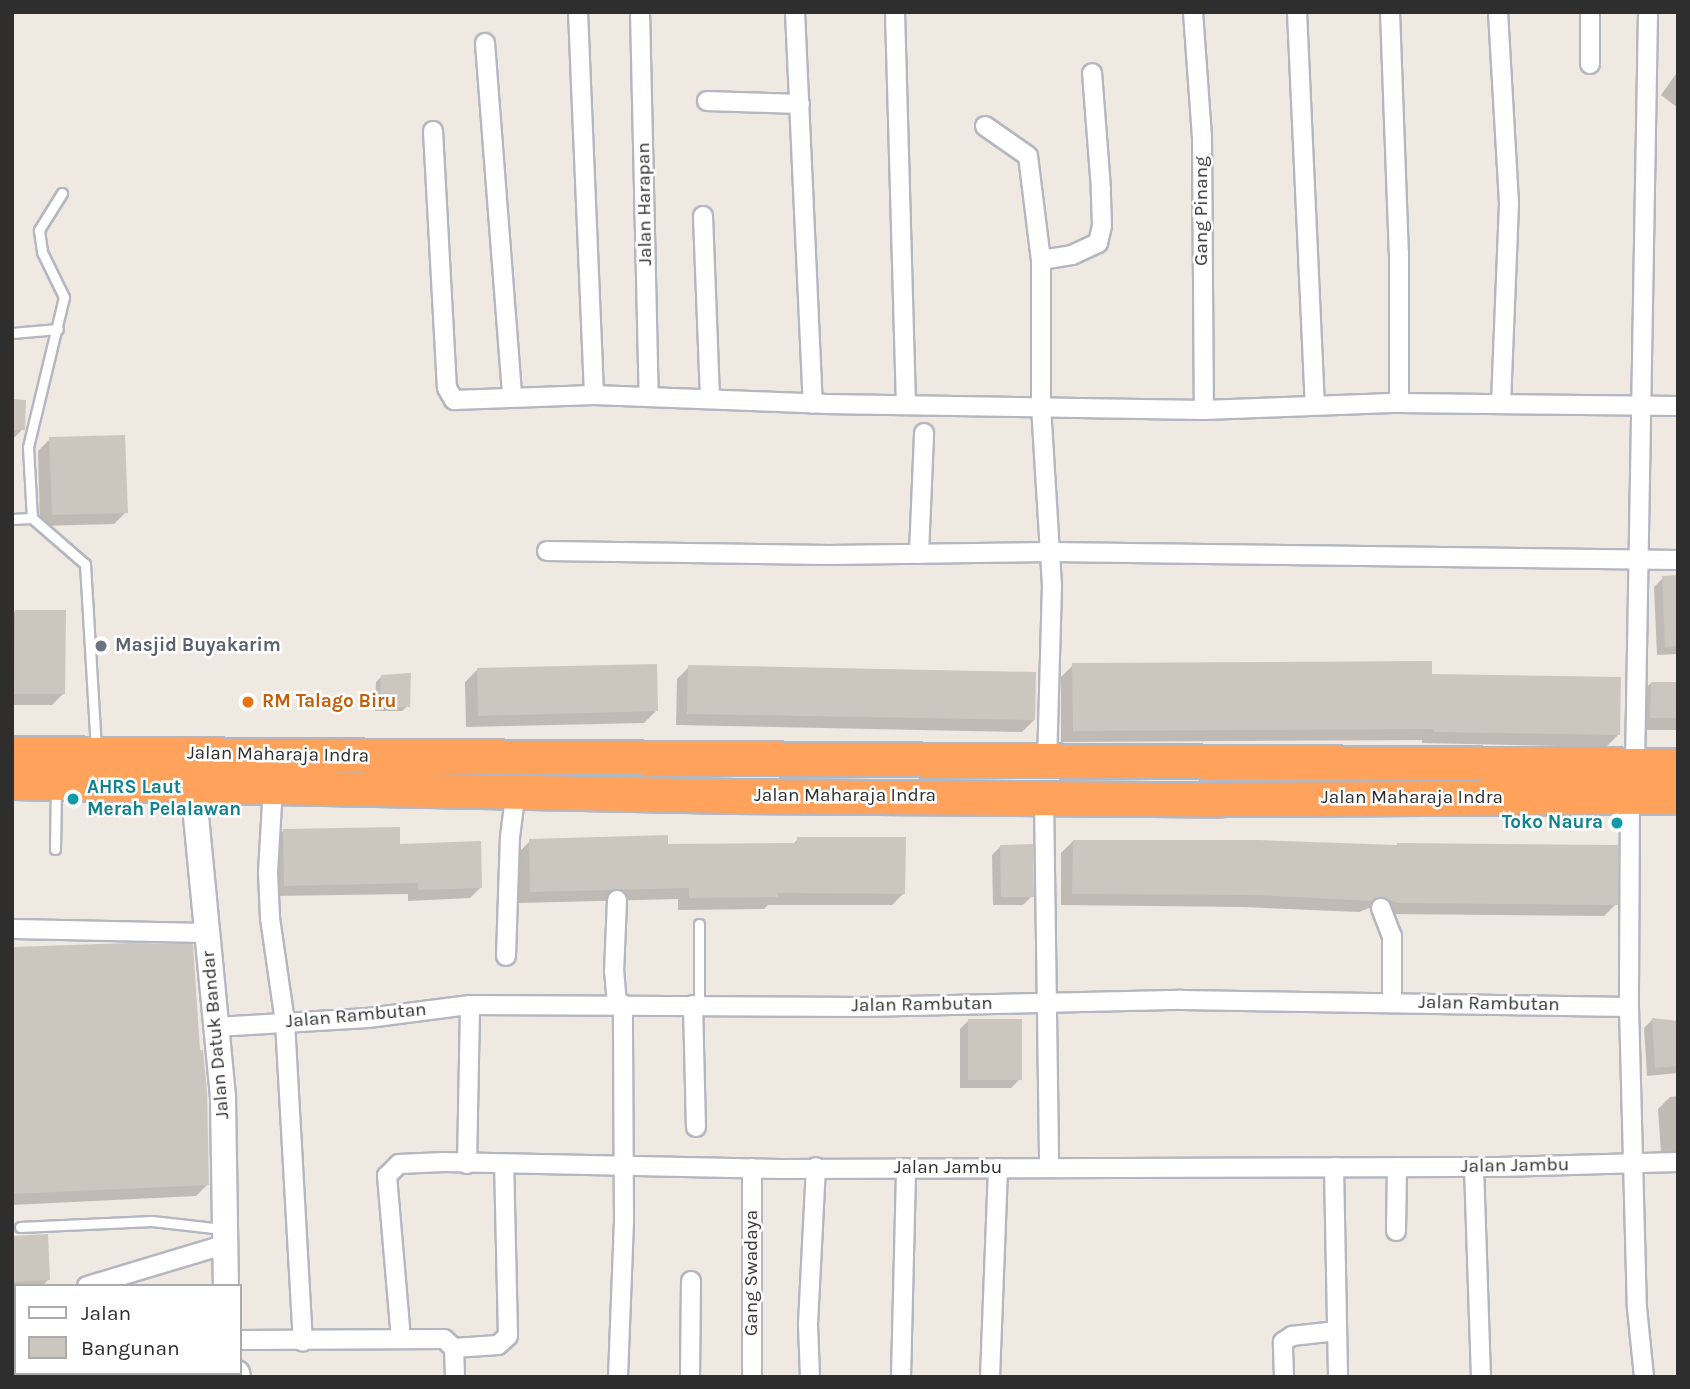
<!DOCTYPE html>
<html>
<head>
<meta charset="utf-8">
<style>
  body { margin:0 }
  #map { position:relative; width:1690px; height:1389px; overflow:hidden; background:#efe9e1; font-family:Karla,sans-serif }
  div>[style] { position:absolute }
  .shadow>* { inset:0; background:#0003 }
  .building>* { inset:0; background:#cbc7bf }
  .roads { filter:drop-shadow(2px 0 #b4b7c1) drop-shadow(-2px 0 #b4b7c1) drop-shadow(0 2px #b4b7c1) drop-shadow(0 -2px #b4b7c1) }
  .lane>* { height:9px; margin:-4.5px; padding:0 4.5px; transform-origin:4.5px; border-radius:4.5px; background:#fff }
  .street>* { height:18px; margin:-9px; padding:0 9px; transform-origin:9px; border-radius:9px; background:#fff }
  .secondary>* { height:24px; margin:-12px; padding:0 12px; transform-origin:12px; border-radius:12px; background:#fff }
  .highway>* { height:33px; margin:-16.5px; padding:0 16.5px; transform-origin:16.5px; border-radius:16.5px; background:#ffa35c }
  .dots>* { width:19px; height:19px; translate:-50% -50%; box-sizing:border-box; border:4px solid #fff; border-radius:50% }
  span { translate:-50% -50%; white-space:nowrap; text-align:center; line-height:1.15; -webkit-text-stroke:5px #fff; paint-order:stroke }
  .street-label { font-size:19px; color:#2e2e2e }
  .worship-label { font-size:19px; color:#5b616d; font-weight:700 }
  .left { translate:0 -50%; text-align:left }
  .food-label { font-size:19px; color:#c56008; font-weight:700 }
  .culture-label { font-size:19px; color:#0d838f; font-weight:700 }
  .right { translate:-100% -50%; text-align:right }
  .frame { position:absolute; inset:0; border:14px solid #2e2e2e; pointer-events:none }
  .legend { position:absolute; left:14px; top:1284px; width:228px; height:91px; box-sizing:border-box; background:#fff; border:2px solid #ababab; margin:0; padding:9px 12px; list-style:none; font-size:21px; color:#2e2e2e }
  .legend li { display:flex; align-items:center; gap:14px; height:35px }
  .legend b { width:35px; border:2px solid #ababab }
</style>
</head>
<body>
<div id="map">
  <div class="shadow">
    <i style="clip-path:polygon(1678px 71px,1678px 108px,1661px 95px)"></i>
    <i style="clip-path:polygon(12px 401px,23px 429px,12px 440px)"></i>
    <i style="clip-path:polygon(50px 439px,126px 512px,114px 524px,40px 526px,38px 451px)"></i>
    <i style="clip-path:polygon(1678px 577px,1678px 654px,1657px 655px,1654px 587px,1663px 578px)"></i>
    <i style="clip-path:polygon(15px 611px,64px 693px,52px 705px,12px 705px,12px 614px)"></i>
    <i style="clip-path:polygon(1073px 665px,1430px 676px,1618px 735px,1606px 747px,1422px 743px,1422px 740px,1061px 742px,1061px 677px)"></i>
    <i style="clip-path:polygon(689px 667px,1034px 720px,1022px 732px,676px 725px,677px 679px)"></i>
    <i style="clip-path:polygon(477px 670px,656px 711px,644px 723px,466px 727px,465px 682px)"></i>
    <i style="clip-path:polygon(381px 677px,408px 706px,402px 711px,375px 711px,376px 682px)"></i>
    <i style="clip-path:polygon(1651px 683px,1678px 683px,1678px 730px,1639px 730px,1639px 695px)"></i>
    <i style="clip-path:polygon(284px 830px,398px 846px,481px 887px,470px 898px,408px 901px,408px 894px,274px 896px,273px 841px)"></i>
    <i style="clip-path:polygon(798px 839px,904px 893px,892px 905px,768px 905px,764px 909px,678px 910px,678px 899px,519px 903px,518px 853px,530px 841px,667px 846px,792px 845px)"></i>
    <i style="clip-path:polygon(1073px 841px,1395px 847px,1616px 904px,1604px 916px,1384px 914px,1369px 908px,1359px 912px,1243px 907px,1061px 905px,1061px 853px)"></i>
    <i style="clip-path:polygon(1001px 846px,1032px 896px,1023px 905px,993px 905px,992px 855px)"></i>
    <i style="clip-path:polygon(12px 949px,208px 1184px,196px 1196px,12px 1205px)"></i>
    <i style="clip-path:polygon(1653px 1019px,1678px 1023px,1678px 1073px,1647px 1076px,1644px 1028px)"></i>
    <i style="clip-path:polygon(969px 1020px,1020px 1079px,1011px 1088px,960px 1088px,960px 1029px)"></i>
    <i style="clip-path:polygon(1678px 1096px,1678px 1152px,1661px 1153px,1658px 1109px,1670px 1097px)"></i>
    <i style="clip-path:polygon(12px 1238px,48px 1280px,42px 1286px,16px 1286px,16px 1293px,12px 1293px)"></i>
    <i style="clip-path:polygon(179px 1373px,208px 1373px,209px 1377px,162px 1377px)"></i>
  </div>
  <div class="building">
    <i style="clip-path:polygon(12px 399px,26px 400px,25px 430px,12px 430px)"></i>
    <i style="clip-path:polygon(125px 435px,128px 513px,52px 515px,49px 437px)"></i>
    <i style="clip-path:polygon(1678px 575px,1678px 646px,1665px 647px,1662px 576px)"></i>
    <i style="clip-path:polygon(15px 610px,66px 610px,65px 694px,14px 694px)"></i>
    <i style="clip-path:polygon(1432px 661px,1432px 674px,1621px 677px,1620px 735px,1434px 732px,1434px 729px,1073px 731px,1072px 663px)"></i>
    <i style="clip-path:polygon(657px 664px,658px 711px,478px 716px,477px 668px)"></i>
    <i style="clip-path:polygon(688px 665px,1036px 672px,1035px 720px,687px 714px)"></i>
    <i style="clip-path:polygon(411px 673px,410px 707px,380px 707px,381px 675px)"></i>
    <i style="clip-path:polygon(1651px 682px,1678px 682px,1678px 718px,1650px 718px)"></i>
    <i style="clip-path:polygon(400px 827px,400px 844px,481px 841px,482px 888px,418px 890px,418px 883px,284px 886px,283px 829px)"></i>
    <i style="clip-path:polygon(668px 835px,668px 844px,797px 843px,797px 837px,906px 837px,905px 894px,778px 893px,778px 897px,689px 898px,689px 888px,530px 892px,529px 839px)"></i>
    <i style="clip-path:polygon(1073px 840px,1259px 840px,1397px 845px,1397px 843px,1618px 845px,1618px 905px,1397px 903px,1382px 897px,1372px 901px,1256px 895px,1072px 894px)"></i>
    <i style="clip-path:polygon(1033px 844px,1034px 897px,1001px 897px,1000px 845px)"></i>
    <i style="clip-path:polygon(130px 943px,193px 944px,200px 1050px,203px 1050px,207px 1091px,209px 1185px,12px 1194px,12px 947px)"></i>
    <i style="clip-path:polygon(1652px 1018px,1678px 1021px,1678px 1066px,1655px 1068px)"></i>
    <i style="clip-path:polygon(968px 1019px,1022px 1019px,1022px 1080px,968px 1080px)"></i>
    <i style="clip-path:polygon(48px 1234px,50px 1280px,14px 1282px,12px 1236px)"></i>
  </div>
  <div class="roads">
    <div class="lane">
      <i style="left:62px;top:193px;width:44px;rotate:121.9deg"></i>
      <i style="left:39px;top:230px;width:22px;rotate:82deg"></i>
      <i style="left:42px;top:252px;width:50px;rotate:63.9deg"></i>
      <i style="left:64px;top:297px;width:154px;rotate:103.5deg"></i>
      <i style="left:28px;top:447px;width:71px;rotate:86.8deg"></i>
      <i style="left:32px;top:518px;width:70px;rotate:41deg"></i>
      <i style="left:85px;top:564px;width:184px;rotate:86.6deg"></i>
      <i style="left:12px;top:333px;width:46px;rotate:-5deg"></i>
      <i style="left:12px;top:519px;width:20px;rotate:-3deg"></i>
      <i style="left:55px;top:849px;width:61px;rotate:-89.1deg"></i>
      <i style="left:699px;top:924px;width:81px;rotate:90deg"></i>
      <i style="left:20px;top:1227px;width:132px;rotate:-2.6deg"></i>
      <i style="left:152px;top:1221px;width:71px;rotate:6.4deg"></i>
    </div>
    <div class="street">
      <i style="left:578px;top:12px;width:383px;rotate:87.6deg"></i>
      <i style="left:640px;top:12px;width:384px;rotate:88.7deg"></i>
      <i style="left:795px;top:12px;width:392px;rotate:87.4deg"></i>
      <i style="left:895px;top:12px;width:393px;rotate:88.4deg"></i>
      <i style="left:1193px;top:12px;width:127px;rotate:85.9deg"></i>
      <i style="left:1202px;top:139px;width:271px;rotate:89.6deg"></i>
      <i style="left:1297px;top:12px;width:392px;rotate:87.4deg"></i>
      <i style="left:1390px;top:12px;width:242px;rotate:87.9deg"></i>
      <i style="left:1399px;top:254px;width:149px;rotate:90deg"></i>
      <i style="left:1498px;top:12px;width:192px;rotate:86.7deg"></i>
      <i style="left:1509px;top:204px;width:200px;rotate:92.3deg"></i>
      <i style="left:485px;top:43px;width:355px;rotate:85.6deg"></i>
      <i style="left:1590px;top:64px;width:52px;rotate:-90deg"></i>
      <i style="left:707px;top:101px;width:93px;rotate:1.8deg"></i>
      <i style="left:985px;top:126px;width:52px;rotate:34.9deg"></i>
      <i style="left:1028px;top:156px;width:105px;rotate:82.9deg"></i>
      <i style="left:1041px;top:260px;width:146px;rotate:90deg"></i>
      <i style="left:1041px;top:406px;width:179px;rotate:86.5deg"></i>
      <i style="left:1052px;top:585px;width:177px;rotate:91.6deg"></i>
      <i style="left:433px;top:131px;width:257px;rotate:86.9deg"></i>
      <i style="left:447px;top:388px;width:14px;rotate:60deg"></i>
      <i style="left:454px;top:400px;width:140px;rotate:-2deg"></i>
      <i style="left:594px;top:395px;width:230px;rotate:2.2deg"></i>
      <i style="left:824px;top:404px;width:380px;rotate:0.9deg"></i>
      <i style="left:1204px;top:410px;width:195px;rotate:-2.1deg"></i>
      <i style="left:1399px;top:403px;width:279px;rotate:0.6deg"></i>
      <i style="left:703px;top:216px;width:183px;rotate:87.8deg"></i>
      <i style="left:1041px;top:260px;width:31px;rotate:-9deg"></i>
      <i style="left:1072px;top:255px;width:29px;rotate:-25deg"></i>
      <i style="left:1098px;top:243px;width:17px;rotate:-77deg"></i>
      <i style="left:1102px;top:226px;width:37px;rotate:-92deg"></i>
      <i style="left:1101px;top:189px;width:116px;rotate:-94.4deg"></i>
      <i style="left:547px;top:551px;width:282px;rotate:0.8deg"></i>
      <i style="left:829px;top:555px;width:222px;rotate:-0.8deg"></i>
      <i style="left:1051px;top:552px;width:627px;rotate:0.73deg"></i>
      <i style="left:919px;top:554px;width:121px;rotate:-87.6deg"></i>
      <i style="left:1635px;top:765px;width:753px;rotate:-89.01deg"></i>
      <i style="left:273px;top:786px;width:86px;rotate:93.3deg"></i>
      <i style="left:268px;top:872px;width:46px;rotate:87.5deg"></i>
      <i style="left:270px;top:918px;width:105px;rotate:81.8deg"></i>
      <i style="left:285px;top:1022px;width:320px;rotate:86.8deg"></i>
      <i style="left:1044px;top:798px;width:370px;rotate:89.2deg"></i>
      <i style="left:1630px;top:798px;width:209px;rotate:90.3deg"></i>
      <i style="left:1629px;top:1007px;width:301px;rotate:88.5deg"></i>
      <i style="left:1637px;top:1308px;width:69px;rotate:84.2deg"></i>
      <i style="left:1381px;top:908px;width:30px;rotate:69deg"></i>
      <i style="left:1392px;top:936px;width:66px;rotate:90deg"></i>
      <i style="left:12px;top:929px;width:196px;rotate:1.2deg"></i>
      <i style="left:506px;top:956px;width:119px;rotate:-88.1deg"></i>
      <i style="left:510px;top:837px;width:47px;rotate:-82.7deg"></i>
      <i style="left:617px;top:1004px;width:32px;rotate:-95deg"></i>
      <i style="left:614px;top:972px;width:72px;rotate:-87.6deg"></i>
      <i style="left:693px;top:1005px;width:122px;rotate:88.6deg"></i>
      <i style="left:216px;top:1027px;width:152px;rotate:-3.4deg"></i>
      <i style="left:368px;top:1018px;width:103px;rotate:-7.3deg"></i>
      <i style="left:470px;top:1005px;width:393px;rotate:0.3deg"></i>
      <i style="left:863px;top:1007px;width:319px;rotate:-1.3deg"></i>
      <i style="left:1182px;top:1000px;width:447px;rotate:0.9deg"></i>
      <i style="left:467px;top:1164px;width:159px;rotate:-88.9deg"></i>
      <i style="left:1334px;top:1167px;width:210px;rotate:88.9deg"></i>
      <i style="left:1474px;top:1167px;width:210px;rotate:88.1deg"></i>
      <i style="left:1396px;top:1231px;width:64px;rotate:-89.1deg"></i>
      <i style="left:87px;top:1286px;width:143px;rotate:-16.7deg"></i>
      <i style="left:12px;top:1307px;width:4px"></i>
      <i style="left:401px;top:1339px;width:164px;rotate:-94.9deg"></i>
      <i style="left:387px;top:1176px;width:17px;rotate:-45deg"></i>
      <i style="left:399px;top:1164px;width:45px;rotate:-2.5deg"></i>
      <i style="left:444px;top:1162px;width:336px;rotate:1.2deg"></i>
      <i style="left:780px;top:1169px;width:720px;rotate:-0.16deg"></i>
      <i style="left:1500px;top:1167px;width:178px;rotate:-1.6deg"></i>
      <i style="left:240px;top:1340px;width:204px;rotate:-0.3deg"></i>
      <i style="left:444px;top:1339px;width:13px;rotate:42deg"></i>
      <i style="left:454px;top:1348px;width:29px;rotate:88deg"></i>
      <i style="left:454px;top:1348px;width:44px;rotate:-3.9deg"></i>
      <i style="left:498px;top:1345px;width:13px;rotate:-42deg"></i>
      <i style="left:508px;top:1336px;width:172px;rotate:-91.3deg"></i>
      <i style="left:618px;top:1377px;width:155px;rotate:-87.8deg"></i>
      <i style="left:624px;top:1222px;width:218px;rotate:-90.3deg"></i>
      <i style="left:690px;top:1377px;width:96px;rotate:-89.4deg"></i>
      <i style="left:752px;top:1377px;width:209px;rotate:-90deg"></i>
      <i style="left:810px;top:1377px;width:53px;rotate:-92.2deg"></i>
      <i style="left:808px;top:1324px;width:157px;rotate:-87.1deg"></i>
      <i style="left:901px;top:1377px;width:209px;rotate:-88.6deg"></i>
      <i style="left:990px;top:1377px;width:209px;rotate:-87.8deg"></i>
      <i style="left:1284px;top:1377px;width:35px;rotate:-92deg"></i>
      <i style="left:1283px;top:1342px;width:11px;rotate:-34deg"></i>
      <i style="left:1292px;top:1336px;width:45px;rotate:-6.3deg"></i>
    </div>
    <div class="secondary">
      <i style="left:193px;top:785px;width:315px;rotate:84.5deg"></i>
      <i style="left:223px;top:1099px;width:187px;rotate:89.1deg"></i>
      <i style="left:237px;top:1373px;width:4px;rotate:76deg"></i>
    </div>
    <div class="highway">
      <i style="left:12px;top:753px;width:1666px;rotate:0.41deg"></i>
      <i style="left:12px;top:782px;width:724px;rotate:1.11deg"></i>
      <i style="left:736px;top:796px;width:484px;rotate:0.4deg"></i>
      <i style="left:1220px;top:799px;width:458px;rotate:-0.3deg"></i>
    </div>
  </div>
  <div class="dots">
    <i style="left:101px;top:646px;background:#6b7280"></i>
    <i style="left:248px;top:702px;background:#e8710a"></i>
    <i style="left:73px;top:799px;background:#0f9aa8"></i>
    <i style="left:1617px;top:823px;background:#0f9aa8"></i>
  </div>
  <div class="street-label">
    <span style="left:645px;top:204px;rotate:-91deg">Jalan Harapan</span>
    <span style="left:1202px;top:211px;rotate:-90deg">Gang Pinang</span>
    <span style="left:278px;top:755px;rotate:1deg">Jalan Maharaja Indra</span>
    <span style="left:845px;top:796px">Jalan Maharaja Indra</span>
    <span style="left:1412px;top:798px">Jalan Maharaja Indra</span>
    <span style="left:1489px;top:1004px;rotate:1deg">Jalan Rambutan</span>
    <span style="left:922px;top:1005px;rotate:-1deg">Jalan Rambutan</span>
    <span style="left:356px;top:1016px;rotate:-5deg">Jalan Rambutan</span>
    <span style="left:216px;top:1035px;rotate:-95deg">Jalan Datuk Bandar</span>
    <span style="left:1515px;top:1166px;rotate:-1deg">Jalan Jambu</span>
    <span style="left:948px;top:1168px">Jalan Jambu</span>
    <span style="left:752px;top:1273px;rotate:-90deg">Gang Swadaya</span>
  </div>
  <div class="worship-label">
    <span class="left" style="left:115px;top:646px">Masjid Buyakarim</span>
  </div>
  <div class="food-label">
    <span class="left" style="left:262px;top:702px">RM Talago Biru</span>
  </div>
  <div class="culture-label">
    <span class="left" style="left:87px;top:799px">AHRS Laut<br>Merah Pelalawan</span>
    <span class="right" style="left:1603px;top:823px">Toko Naura</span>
  </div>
  <div class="frame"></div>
  <ul class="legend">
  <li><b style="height:9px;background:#fff"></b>Jalan</li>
  <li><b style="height:19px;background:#cbc7bf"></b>Bangunan</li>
  </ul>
</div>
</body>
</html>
